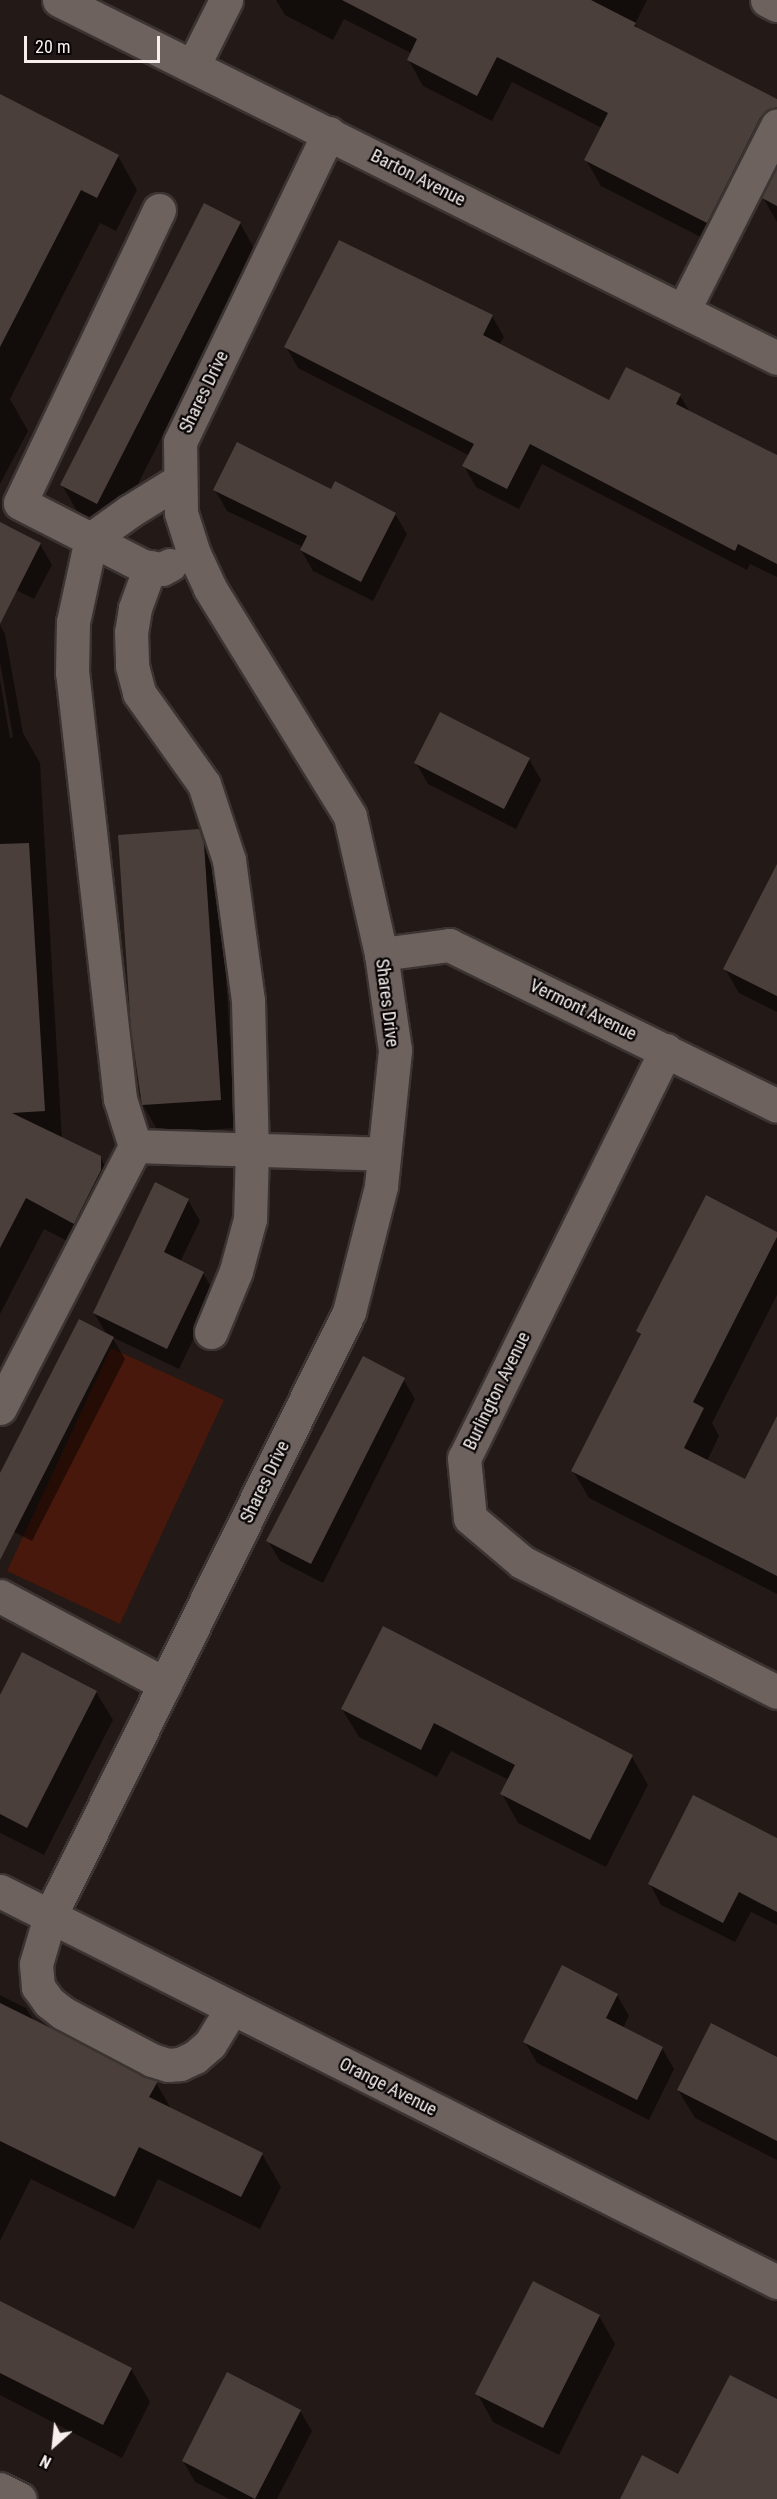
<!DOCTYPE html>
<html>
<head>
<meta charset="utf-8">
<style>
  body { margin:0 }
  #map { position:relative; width:777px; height:2499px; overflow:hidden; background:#231916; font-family:"Roboto Condensed",sans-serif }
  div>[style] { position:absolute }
  .green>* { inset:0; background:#47180b }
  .shadow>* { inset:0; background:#0007 }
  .building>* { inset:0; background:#4b3f3c }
  .roads { filter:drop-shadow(2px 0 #3b3432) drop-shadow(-2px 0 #3b3432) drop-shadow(0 2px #3b3432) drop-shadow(0 -2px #3b3432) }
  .minor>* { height:33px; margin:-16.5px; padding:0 16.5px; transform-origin:16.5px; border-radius:16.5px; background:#6e625f }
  span { translate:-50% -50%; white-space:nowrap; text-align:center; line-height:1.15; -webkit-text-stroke:4.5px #090505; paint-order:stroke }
  .street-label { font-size:18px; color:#f6efed }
  .north { position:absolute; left:24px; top:2415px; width:60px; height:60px; -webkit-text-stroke:4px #090505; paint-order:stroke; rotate:207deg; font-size:16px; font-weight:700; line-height:24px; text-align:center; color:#f6efed }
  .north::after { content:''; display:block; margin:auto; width:21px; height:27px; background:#f6efed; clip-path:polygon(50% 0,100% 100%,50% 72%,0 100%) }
  .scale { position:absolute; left:24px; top:36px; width:136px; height:27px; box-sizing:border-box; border:3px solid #f6efed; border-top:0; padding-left:8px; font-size:18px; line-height:21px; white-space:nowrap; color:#f6efed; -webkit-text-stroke:4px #090505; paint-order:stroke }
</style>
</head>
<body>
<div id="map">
  <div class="green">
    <i style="clip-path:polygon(111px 1348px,224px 1400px,120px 1624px,7px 1571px)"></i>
  </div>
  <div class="shadow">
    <i style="clip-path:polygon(276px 0,647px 0,635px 24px,638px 30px,777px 101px,777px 141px,722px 248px,601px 186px,586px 160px,602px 128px,512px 82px,492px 121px,423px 86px,408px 59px,411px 53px,344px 19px,333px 40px,285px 15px)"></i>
    <i style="clip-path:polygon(0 96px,118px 156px,137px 190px,116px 231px,100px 223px,10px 399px,28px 431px,0 484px)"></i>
    <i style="clip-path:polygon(777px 171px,777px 222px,763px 198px)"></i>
    <i style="clip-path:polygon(240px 223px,256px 252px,114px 531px,78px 513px,62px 485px)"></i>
    <i style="clip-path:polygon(492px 316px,504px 337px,499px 345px,610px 402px,680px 396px,690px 412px,777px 457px,777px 577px,750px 564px,747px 570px,542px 464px,519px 509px,476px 487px,464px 466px,470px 456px,298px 368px,286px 347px)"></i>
    <i style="clip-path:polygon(215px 490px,332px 490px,395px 514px,407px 534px,373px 601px,313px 571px,301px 550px,303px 547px,227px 511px)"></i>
    <i style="clip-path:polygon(0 524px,40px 544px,52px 565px,34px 599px,0 582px)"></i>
    <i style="clip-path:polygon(0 625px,5px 634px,23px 733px,40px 763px,62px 1139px,100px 1157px,118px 1189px,92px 1254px,44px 1229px,0 1314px,0 679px,10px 738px,13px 737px,0 662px)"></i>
    <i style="clip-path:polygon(529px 759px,541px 780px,516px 829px,428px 784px,416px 763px)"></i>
    <i style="clip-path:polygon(198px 831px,219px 873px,236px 1128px,159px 1133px,143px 1105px)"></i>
    <i style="clip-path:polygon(777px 926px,777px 1012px,739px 993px,725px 969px)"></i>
    <i style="clip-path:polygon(188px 1200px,200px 1221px,180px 1262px,203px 1273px,215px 1294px,179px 1369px,112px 1337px,125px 1359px,32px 1541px,0 1525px,0 1476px,107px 1335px,94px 1313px)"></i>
    <i style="clip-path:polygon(777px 1233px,777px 1295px,712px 1423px,719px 1436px,707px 1461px,746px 1481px,777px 1419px,777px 1594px,589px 1498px,573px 1471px,641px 1337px,638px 1331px)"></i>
    <i style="clip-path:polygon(403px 1379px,415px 1399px,323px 1583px,280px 1561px,268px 1541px)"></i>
    <i style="clip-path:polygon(383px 1628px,632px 1757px,648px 1785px,606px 1867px,518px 1823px,502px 1794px,509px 1780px,451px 1751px,437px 1777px,359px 1737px,342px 1709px)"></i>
    <i style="clip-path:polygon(96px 1692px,113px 1720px,44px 1855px,0 1833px,0 1698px)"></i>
    <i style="clip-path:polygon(777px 1839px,777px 1925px,751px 1912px,735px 1942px,661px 1905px,650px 1884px)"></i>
    <i style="clip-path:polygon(0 1995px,26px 2008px,34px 2021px,156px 2083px,172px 2110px,262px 2154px,281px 2187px,260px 2229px,158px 2179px,134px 2229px,31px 2179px,0 2241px)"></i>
    <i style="clip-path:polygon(617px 1995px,629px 2016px,623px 2028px,662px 2048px,674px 2069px,649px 2120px,537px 2063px,525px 2042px)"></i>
    <i style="clip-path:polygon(777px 2058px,777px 2160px,695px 2118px,678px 2090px)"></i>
    <i style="clip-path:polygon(0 2302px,131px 2369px,150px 2402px,122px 2458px,0 2395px)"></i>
    <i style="clip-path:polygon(599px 2316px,615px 2344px,559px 2455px,493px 2422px,477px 2393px)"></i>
    <i style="clip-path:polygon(300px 2411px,312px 2431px,277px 2499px,229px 2499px,195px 2482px,183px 2461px)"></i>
  </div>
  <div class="building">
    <i style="clip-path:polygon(342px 0,591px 0,636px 23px,634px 26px,777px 99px,777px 107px,767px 110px,760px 118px,707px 223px,584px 160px,608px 113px,497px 57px,477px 96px,407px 60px,417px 39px)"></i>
    <i style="clip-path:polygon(0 94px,119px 155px,97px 198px,81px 190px,0 347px)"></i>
    <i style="clip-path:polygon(777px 167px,777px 206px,762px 198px)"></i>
    <i style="clip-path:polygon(204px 203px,241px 222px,97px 504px,60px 485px)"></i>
    <i style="clip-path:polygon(339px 240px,493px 315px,483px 335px,609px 400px,626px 367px,681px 394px,676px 404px,777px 455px,777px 564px,738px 544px,735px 551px,530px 444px,507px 489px,462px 466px,474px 444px,284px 347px)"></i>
    <i style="clip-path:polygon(237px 442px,331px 489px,335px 481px,396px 513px,361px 582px,300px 550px,307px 536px,213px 490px)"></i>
    <i style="clip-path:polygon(0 522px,41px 543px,0 624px)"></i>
    <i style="clip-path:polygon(440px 712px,530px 758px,504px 809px,414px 763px)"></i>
    <i style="clip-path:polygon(199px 829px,204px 844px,221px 1100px,142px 1105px,131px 1030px,118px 835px)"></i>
    <i style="clip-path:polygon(29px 843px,45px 1111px,12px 1113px,101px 1156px,101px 1170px,74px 1224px,26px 1198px,0 1248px,0 844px)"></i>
    <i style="clip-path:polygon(777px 864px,777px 996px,723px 969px)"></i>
    <i style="clip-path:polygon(155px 1182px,189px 1199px,164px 1252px,204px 1272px,167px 1349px,93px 1313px)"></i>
    <i style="clip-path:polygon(706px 1195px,777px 1232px,777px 1237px,693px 1402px,704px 1408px,684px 1448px,745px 1479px,777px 1416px,777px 1576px,571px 1471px,641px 1334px,636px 1331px)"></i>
    <i style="clip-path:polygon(79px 1319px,114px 1337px,0 1560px,0 1473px)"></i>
    <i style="clip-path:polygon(363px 1356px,405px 1378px,311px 1564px,266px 1541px)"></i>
    <i style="clip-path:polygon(383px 1626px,633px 1755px,590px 1840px,500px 1794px,515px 1765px,434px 1723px,421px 1750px,341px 1709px)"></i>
    <i style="clip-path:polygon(22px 1652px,97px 1691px,27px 1828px,0 1814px,0 1695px)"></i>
    <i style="clip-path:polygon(693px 1795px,777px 1838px,777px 1912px,739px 1892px,723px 1923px,648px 1884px)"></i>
    <i style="clip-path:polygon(562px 1965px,618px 1994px,606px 2018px,663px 2047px,637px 2100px,523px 2042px)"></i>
    <i style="clip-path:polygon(0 2003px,158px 2081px,149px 2097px,263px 2153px,241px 2197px,139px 2147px,115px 2197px,0 2141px)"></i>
    <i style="clip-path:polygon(711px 2023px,777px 2057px,777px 2141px,677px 2090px)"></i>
    <i style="clip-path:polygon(533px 2281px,600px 2315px,543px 2428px,475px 2394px)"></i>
    <i style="clip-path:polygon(0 2301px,132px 2368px,103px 2425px,0 2373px)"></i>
    <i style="clip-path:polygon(227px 2372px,301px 2410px,255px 2499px,182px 2461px)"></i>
    <i style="clip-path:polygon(730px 2375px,777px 2399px,777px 2499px,620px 2499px,642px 2455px,678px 2474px)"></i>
  </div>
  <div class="roads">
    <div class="minor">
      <i style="left:59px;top:0;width:802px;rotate:26.5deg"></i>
      <i style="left:767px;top:0;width:11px;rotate:27deg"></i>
      <i style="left:193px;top:66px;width:74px;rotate:-63.4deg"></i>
      <i style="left:159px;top:210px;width:324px;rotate:115.4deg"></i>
      <i style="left:20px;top:503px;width:138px;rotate:27.1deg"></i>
      <i style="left:143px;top:566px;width:19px;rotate:9deg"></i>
      <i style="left:162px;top:569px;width:9px;rotate:-27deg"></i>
      <i style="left:683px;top:311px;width:208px;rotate:-63.1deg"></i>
      <i style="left:150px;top:567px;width:44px;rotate:110.1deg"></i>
      <i style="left:135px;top:608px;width:24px;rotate:99deg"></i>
      <i style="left:131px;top:632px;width:34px;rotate:88deg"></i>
      <i style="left:132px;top:666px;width:28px;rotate:75deg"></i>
      <i style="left:139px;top:693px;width:112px;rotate:54.5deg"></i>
      <i style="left:204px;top:784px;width:80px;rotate:71.8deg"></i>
      <i style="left:229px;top:860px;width:142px;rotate:82.3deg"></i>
      <i style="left:248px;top:1001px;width:148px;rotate:88.5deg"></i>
      <i style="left:252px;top:1149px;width:70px;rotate:91.6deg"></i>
      <i style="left:250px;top:1219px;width:54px;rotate:105.1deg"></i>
      <i style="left:236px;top:1271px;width:66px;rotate:112.3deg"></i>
      <i style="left:381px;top:954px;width:69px;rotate:-7.5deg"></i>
      <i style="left:449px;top:945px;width:365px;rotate:26.1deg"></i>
      <i style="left:666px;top:1050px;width:455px;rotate:116.3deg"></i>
      <i style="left:464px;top:1458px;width:60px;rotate:84.3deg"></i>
      <i style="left:470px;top:1518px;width:68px;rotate:40.2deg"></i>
      <i style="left:522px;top:1562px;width:286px;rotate:27deg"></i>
      <i style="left:135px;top:1146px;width:249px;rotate:1.8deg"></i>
      <i style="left:0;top:1408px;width:295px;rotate:-62.7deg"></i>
      <i style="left:135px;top:1146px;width:49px;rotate:-107.7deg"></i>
      <i style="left:120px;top:1099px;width:429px;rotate:-96.4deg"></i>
      <i style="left:72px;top:673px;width:51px;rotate:-88.9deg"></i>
      <i style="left:73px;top:622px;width:85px;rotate:-77.8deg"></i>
      <i style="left:91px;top:539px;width:48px;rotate:-35.7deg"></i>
      <i style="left:130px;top:511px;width:59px;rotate:-31.8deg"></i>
      <i style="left:0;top:1596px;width:187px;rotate:28.1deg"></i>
      <i style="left:0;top:1891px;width:870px;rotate:26.71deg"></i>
      <i style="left:232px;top:2008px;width:42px;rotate:121.4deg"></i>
      <i style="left:210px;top:2044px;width:20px;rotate:139deg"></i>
      <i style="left:195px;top:2057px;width:17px;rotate:155deg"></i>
      <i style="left:180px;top:2064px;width:12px;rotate:175deg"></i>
      <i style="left:168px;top:2065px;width:17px;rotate:-163deg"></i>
      <i style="left:152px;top:2060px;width:101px;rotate:-152.2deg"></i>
      <i style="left:63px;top:2013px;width:18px;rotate:-142deg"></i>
      <i style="left:49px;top:2002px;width:19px;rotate:-126deg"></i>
      <i style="left:38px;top:1987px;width:23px;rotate:-95deg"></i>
      <i style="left:36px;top:1964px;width:50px;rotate:-73.7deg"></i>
      <i style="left:50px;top:1916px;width:674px;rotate:-63.66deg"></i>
      <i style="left:349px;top:1312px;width:130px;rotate:-75.7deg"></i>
      <i style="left:381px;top:1186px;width:137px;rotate:-84.1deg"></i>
      <i style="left:395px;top:1050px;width:97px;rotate:-98.3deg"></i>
      <i style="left:381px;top:954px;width:141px;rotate:-102.7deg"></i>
      <i style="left:350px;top:816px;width:268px;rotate:-121.6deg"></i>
      <i style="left:210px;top:588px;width:38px;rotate:-115deg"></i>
      <i style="left:194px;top:554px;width:43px;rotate:-107.6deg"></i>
      <i style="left:181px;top:513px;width:71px;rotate:-90.8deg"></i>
      <i style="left:180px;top:442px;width:343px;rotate:-64.3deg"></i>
      <i style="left:0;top:2489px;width:22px;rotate:27deg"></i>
    </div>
  </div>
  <div class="street-label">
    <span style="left:418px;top:178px;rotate:27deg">Barton Avenue</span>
    <span style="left:204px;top:392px;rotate:-64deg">Shares Drive</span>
    <span style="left:387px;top:1003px;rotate:83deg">Shares Drive</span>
    <span style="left:583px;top:1010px;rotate:26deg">Vermont Avenue</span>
    <span style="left:497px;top:1391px;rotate:-64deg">Burlington Avenue</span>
    <span style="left:265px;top:1482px;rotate:-64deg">Shares Drive</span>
    <span style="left:388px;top:2087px;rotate:27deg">Orange Avenue</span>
  </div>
  <div class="north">N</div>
  <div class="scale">20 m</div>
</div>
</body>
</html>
